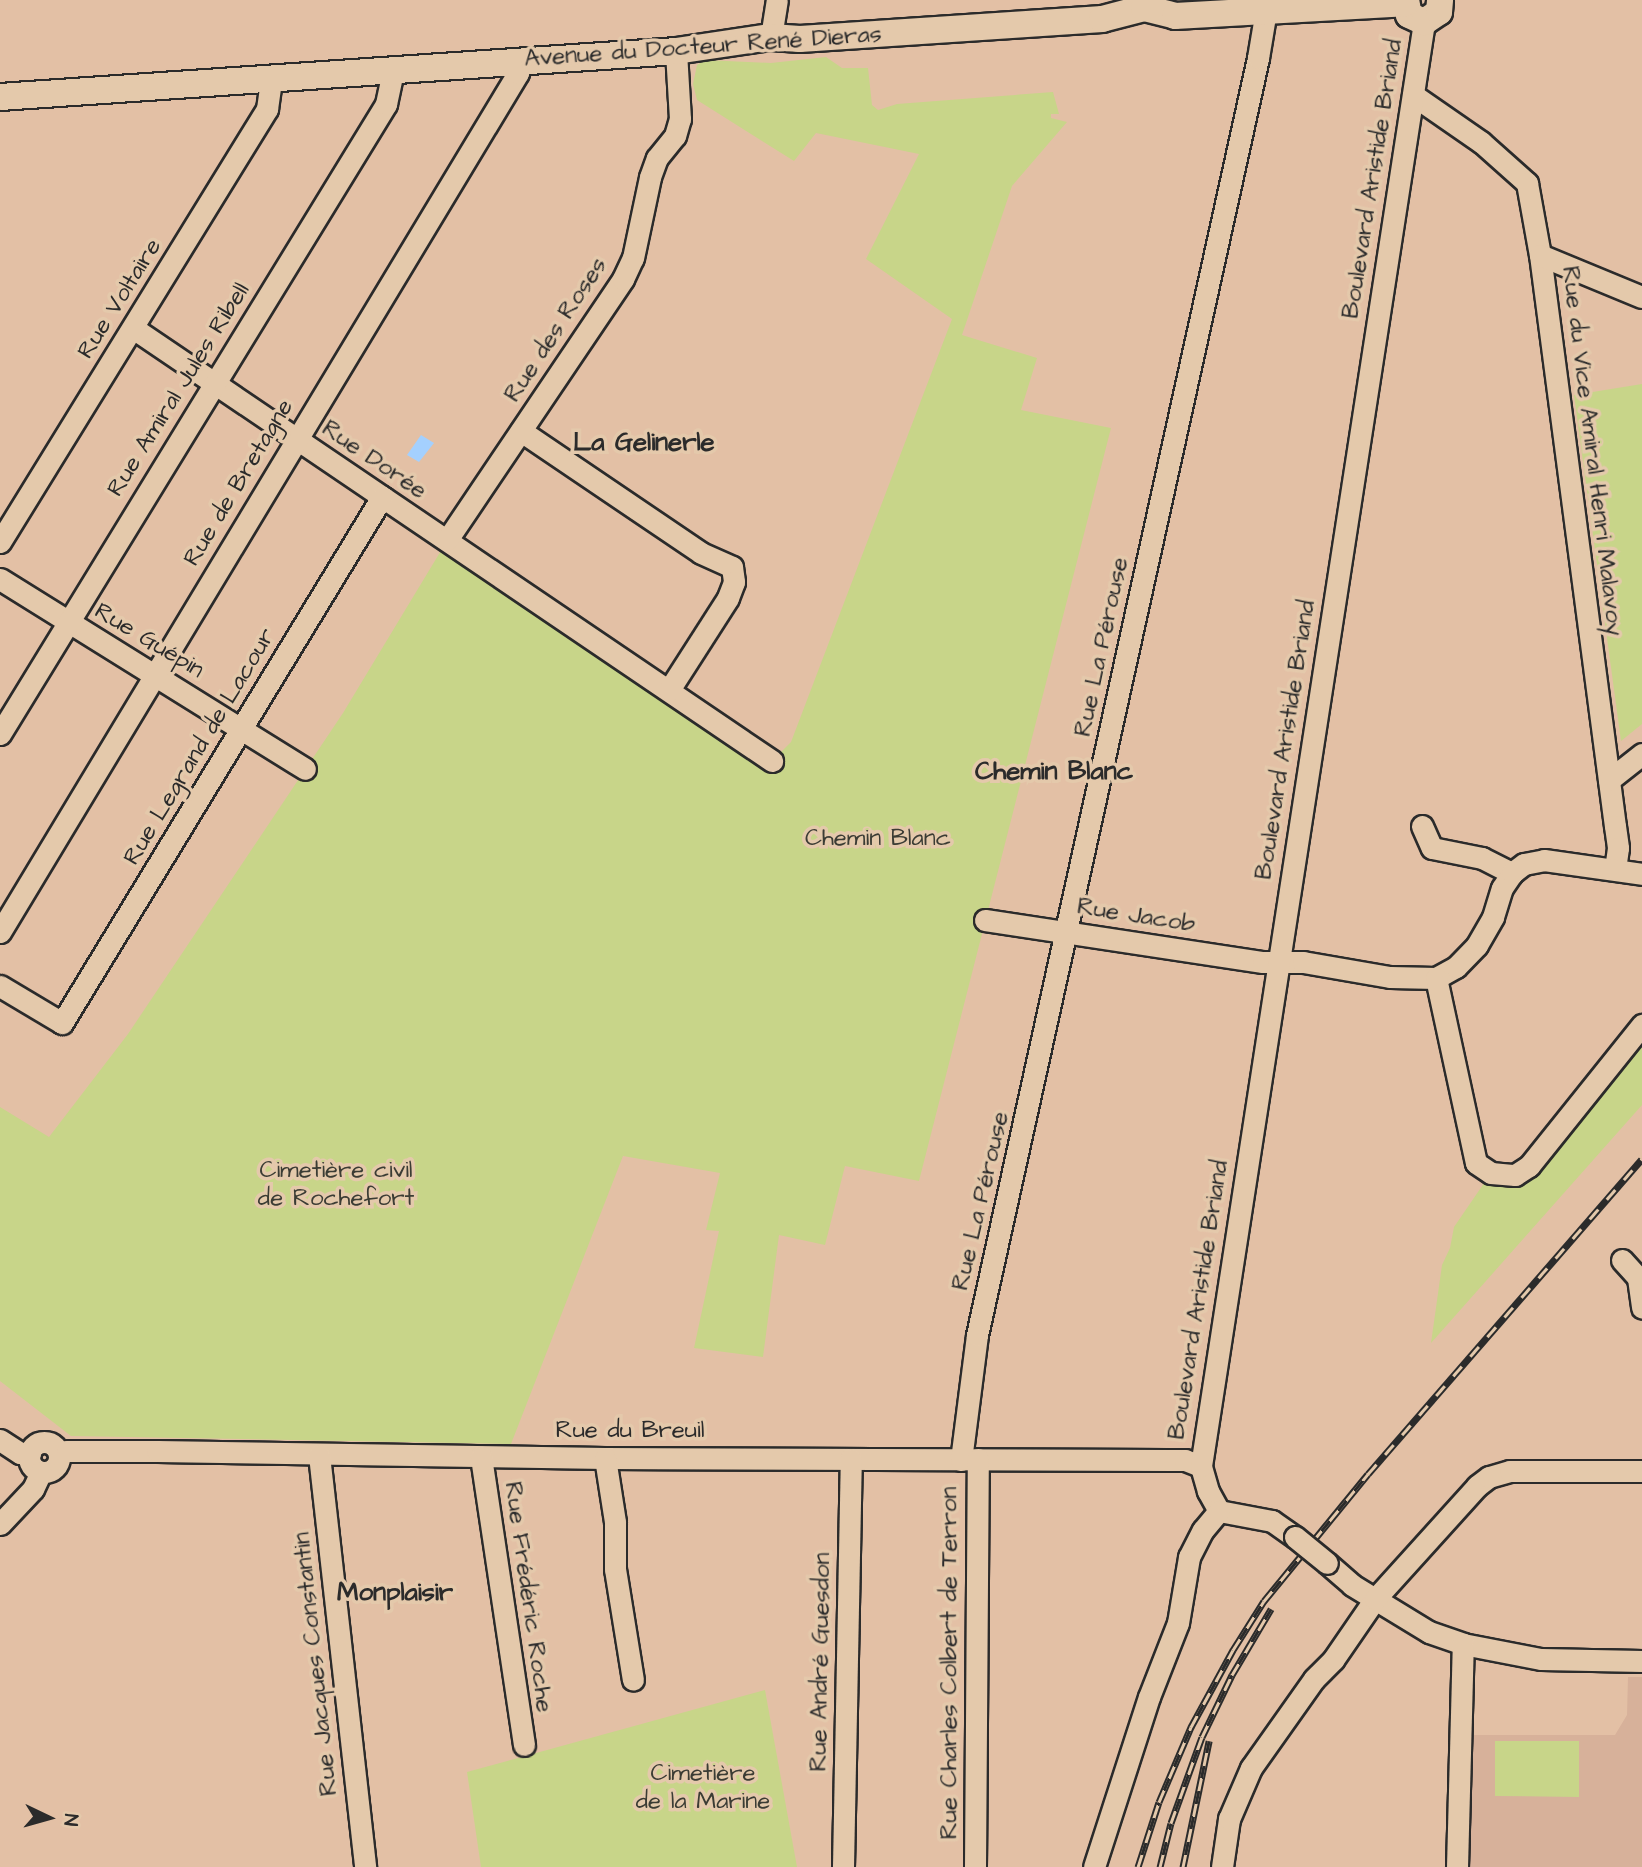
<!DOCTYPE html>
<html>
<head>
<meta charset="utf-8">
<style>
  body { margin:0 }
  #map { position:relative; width:1642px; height:1867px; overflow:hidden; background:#e3c0a5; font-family:"Architects Daughter",sans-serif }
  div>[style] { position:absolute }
  .built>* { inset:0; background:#d7b19a }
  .green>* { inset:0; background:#c8d589 }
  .water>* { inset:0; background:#a4d0fe }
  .roads { filter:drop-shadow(2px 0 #2b2b2b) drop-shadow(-2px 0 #2b2b2b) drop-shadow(0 2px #2b2b2b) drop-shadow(0 -2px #2b2b2b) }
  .minor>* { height:21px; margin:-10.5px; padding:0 10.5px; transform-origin:10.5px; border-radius:10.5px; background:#e4c9ab }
  .minor>.ring { margin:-10.5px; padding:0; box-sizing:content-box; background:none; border:21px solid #e4c9ab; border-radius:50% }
  .major>* { height:26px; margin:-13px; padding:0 13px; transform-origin:13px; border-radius:13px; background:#e4c9ab }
  .rail>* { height:7px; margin-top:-3.5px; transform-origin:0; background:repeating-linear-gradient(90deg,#e4c9ab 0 13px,#2b2b2b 0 26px); box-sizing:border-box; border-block:2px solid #2b2b2b }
  .bridges { filter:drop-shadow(2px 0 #2b2b2b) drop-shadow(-2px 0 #2b2b2b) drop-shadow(0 2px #2b2b2b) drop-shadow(0 -2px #2b2b2b) }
  .minor-bridge>* { height:21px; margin:-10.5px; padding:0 10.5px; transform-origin:10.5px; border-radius:10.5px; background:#e4c9ab }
  span { translate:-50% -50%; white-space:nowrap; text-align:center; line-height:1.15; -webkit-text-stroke:7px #e4c9ab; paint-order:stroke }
  .street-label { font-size:24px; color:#2b2b2b }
  .park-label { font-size:24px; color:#3b3c34 }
  .neighbourhood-label { font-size:26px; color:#2b2b2b; font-weight:700 }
  .north { position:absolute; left:14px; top:1783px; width:70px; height:70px; -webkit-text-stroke:5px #e4c9ab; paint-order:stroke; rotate:95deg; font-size:19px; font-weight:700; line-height:28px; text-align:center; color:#2b2b2b }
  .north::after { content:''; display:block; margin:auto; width:24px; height:32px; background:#2b2b2b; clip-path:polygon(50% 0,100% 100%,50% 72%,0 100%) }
</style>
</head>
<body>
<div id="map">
  <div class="built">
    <i style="clip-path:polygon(1628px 1677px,1642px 1677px,1642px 1867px,1470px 1867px,1470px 1735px,1615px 1735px,1627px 1715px)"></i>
  </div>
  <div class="green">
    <i style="clip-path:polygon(826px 57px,842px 68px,868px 68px,872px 105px,878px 110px,897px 104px,1053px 92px,1059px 114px,1051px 114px,1051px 118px,1067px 122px,1012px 186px,962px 335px,1037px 358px,1021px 410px,1111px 428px,919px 1181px,845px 1166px,825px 1245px,779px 1235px,763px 1357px,694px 1348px,719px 1231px,706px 1230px,720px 1173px,623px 1156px,511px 1444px,71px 1436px,0 1381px,0 1107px,49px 1137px,128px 1034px,343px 713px,442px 549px,772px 761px,791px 742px,952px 319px,866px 259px,919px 154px,816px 133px,794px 161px,697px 100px,693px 84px,697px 65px,705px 60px,771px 63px)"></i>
    <i style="clip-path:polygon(1642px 384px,1642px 724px,1621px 741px,1574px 395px)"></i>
    <i style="clip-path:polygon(1642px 1025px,1642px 1105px,1431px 1343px,1442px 1265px,1450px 1248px,1454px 1227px,1491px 1173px,1515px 1175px)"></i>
    <i style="clip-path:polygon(765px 1690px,797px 1867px,481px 1867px,467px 1772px)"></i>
    <i style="clip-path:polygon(1495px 1741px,1579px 1741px,1579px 1797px,1495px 1796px)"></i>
  </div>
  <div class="water">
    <i style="clip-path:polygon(421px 435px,434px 443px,419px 462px,407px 455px)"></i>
  </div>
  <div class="roads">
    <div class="minor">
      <i style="left:771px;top:37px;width:37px;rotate:-81deg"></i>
      <i style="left:1413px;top:95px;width:83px;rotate:34.7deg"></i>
      <i style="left:1481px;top:142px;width:62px;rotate:41.7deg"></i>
      <i style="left:1527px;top:183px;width:73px;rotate:79.8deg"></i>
      <i style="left:1540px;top:255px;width:576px;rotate:82.52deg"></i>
      <i style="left:1615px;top:826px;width:22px;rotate:82deg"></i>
      <i style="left:1618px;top:848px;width:21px;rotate:98deg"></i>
      <i style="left:1540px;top:255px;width:110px;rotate:22.4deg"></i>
      <i style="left:133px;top:328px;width:772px;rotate:34.12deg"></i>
      <i style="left:521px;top:431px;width:217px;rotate:34.1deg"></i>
      <i style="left:701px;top:553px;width:34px;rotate:24deg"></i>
      <i style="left:732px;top:567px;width:15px;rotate:82deg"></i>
      <i style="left:734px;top:582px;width:17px;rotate:111deg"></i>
      <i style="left:728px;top:598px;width:109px;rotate:122.7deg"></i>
      <i style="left:447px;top:540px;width:315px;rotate:-56deg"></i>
      <i style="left:623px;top:279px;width:23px;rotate:-65deg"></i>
      <i style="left:633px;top:258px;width:83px;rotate:-78.1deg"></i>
      <i style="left:650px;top:177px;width:20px;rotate:-70deg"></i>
      <i style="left:657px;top:158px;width:28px;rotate:-51deg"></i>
      <i style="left:675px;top:136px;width:18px;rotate:-74deg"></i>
      <i style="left:680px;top:119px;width:68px;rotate:-93.4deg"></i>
      <i style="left:0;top:542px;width:509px;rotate:-58.34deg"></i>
      <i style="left:267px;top:109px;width:30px;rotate:-82deg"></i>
      <i style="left:0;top:579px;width:359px;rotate:31.9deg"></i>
      <i style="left:0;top:734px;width:739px;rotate:-58.5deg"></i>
      <i style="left:386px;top:104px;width:35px;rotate:-78deg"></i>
      <i style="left:1609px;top:780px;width:42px;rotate:-38.2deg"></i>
      <i style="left:1422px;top:826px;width:24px;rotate:66deg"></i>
      <i style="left:1432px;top:848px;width:51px;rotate:11.3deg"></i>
      <i style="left:1482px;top:858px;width:34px;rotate:27deg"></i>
      <i style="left:985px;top:920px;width:281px;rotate:8.6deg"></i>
      <i style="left:1263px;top:962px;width:40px"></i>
      <i style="left:1303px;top:962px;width:88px;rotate:9.8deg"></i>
      <i style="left:1390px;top:977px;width:46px;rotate:1.2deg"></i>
      <i style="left:1436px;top:978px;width:23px;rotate:-29deg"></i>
      <i style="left:1456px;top:967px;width:30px;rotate:-46deg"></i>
      <i style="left:1477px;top:945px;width:32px;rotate:-60deg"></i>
      <i style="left:1493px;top:917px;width:30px;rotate:-73deg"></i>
      <i style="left:1502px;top:888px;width:18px;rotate:-56deg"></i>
      <i style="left:1512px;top:873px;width:15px;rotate:-37deg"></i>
      <i style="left:1524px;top:864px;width:20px;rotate:-11deg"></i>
      <i style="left:1544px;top:860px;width:99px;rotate:8.1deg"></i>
      <i style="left:0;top:932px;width:1003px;rotate:-58.91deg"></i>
      <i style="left:518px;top:73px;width:12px;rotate:-76deg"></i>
      <i style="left:1436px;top:978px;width:189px;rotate:77.8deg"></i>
      <i style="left:1476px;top:1163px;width:18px;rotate:34deg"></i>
      <i style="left:1491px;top:1173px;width:24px;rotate:5deg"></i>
      <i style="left:1515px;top:1175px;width:17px;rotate:-33deg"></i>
      <i style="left:1529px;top:1166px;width:181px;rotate:-51.3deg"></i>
      <i style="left:0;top:986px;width:72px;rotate:30.8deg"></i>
      <i style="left:62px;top:1023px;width:616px;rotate:-58.69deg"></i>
      <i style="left:1622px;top:1260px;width:24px;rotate:48deg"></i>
      <i style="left:1638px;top:1278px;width:30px;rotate:82deg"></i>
      <i style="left:0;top:1440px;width:24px;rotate:33deg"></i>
      <i style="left:20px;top:1453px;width:10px;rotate:6deg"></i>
      <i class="ring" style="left:29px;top:1442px;width:9px;height:9px"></i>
      <i style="left:59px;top:1455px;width:9px;rotate:-27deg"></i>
      <i style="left:67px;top:1451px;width:90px"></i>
      <i style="left:157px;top:1451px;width:448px;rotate:0.9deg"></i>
      <i style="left:605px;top:1458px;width:580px;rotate:0.2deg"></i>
      <i style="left:1185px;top:1460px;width:17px;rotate:21deg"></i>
      <i style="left:319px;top:1455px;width:415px;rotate:83.6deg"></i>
      <i style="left:481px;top:1457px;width:291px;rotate:81.5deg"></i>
      <i style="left:605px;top:1458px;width:65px;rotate:81.1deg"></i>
      <i style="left:615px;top:1522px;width:47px;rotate:90deg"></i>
      <i style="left:615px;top:1569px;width:112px;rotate:80.8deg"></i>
      <i style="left:961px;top:1460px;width:126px;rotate:-82.7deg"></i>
      <i style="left:977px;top:1335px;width:1308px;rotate:-77.59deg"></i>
      <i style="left:1258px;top:58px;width:49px;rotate:-80.5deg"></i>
      <i style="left:1219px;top:1511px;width:23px;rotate:-119deg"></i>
      <i style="left:1208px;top:1491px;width:26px;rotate:-106deg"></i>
      <i style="left:1201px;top:1466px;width:1461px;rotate:-81.22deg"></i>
      <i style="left:1219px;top:1511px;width:54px;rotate:10.7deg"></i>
      <i style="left:1272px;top:1521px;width:28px;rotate:35deg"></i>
      <i style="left:0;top:1524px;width:48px;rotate:-46.7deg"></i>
      <i style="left:33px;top:1489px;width:19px;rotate:-65deg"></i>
      <i style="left:1327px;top:1563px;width:33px;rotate:41deg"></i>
      <i style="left:1352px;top:1585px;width:90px;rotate:31.4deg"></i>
      <i style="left:1429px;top:1632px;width:36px;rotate:19deg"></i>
      <i style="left:1463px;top:1644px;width:79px;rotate:10.9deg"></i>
      <i style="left:1541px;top:1659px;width:101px;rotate:1.1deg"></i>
      <i style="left:843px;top:1867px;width:408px;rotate:-88.9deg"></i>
      <i style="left:975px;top:1867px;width:408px;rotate:-89.6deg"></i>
      <i style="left:1094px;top:1867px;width:179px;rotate:-72.1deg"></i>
      <i style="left:1149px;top:1697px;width:79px;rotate:-68.6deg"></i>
      <i style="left:1178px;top:1623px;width:67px;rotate:-80.5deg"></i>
      <i style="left:1189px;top:1557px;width:30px;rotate:-63deg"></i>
      <i style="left:1203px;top:1530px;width:25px;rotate:-50deg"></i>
      <i style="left:1222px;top:1867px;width:49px;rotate:-81.7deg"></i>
      <i style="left:1229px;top:1819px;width:56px;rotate:-66.7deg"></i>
      <i style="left:1251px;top:1768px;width:109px;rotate:-54.7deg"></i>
      <i style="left:1314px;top:1679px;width:27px;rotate:-45deg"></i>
      <i style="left:1333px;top:1660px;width:74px;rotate:-55.5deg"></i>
      <i style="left:1375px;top:1599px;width:152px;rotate:-47.9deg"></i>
      <i style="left:1477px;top:1486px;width:15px;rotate:-37deg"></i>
      <i style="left:1489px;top:1477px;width:22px;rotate:-16deg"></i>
      <i style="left:1510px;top:1471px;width:132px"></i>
      <i style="left:1457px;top:1867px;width:223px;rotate:-88.5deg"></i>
    </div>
    <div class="major">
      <i style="left:1406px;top:0;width:15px;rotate:79deg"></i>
      <i style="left:1409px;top:15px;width:17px;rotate:25deg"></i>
      <i style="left:1424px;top:22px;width:18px;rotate:-34deg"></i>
      <i style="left:1439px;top:12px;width:12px;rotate:-85deg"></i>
      <i style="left:0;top:97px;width:678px;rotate:-3.89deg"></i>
      <i style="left:676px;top:51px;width:96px;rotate:-8.4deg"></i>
      <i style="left:771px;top:37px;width:29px;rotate:4deg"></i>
      <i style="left:800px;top:39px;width:303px;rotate:-3.8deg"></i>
      <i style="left:1102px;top:19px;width:43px;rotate:-14.7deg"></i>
      <i style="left:1144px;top:8px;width:32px;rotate:14deg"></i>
      <i style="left:1175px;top:16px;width:230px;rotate:-3.2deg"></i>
    </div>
  </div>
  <div class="rail">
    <i style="left:1138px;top:1867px;width:68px;rotate:-72.1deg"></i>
    <i style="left:1159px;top:1802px;width:82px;rotate:-66.9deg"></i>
    <i style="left:1191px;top:1727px;width:88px;rotate:-61.4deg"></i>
    <i style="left:1233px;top:1650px;width:58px;rotate:-57.7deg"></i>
    <i style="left:1264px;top:1601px;width:164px;rotate:-50.7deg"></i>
    <i style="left:1368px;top:1474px;width:417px;rotate:-49deg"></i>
    <i style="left:1160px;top:1867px;width:45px;rotate:-76deg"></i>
    <i style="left:1171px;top:1823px;width:91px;rotate:-70.2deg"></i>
    <i style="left:1202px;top:1737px;width:69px;rotate:-64.2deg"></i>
    <i style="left:1232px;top:1675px;width:77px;rotate:-59.4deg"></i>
    <i style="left:1183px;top:1867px;width:129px;rotate:-78.3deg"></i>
  </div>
  <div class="bridges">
    <div class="minor-bridge">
      <i style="left:1295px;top:1537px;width:41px;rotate:39.1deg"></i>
    </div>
  </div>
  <div class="street-label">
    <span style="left:703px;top:47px;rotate:-4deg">Avenue du Docteur René Dieras</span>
    <span style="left:1373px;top:179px;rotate:-81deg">Boulevard Aristide Briand</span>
    <span style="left:120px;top:299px;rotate:-58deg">Rue Voltaire</span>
    <span style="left:556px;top:330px;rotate:-57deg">Rue des Roses</span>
    <span style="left:179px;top:390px;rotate:-58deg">Rue Amiral Jules Ribell</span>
    <span style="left:1592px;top:451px;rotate:83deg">Rue du Vice Amiral Henri Malavoy</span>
    <span style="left:374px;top:460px;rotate:34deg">Rue Dorée</span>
    <span style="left:239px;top:483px;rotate:-59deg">Rue de Bretagne</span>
    <span style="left:149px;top:641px;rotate:31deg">Rue Guépin</span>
    <span style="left:1102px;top:647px;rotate:-78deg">Rue La Pérouse</span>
    <span style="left:1286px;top:740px;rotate:-81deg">Boulevard Aristide Briand</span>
    <span style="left:200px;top:747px;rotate:-59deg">Rue Legrand de Lacour</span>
    <span style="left:1136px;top:916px;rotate:9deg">Rue Jacob</span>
    <span style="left:981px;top:1201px;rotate:-77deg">Rue La Pérouse</span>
    <span style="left:1199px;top:1300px;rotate:-81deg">Boulevard Aristide Briand</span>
    <span style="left:630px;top:1431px">Rue du Breuil</span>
    <span style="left:528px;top:1597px;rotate:82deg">Rue Frédéric Roche</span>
    <span style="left:821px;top:1662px;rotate:-89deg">Rue André Guesdon</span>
    <span style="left:950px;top:1663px;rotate:-90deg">Rue Charles Colbert de Terron</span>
    <span style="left:316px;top:1664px;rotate:-96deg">Rue Jacques Constantin</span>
  </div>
  <div class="park-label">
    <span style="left:878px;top:839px">Chemin Blanc</span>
    <span style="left:336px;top:1185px">Cimetière civil<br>de Rochefort</span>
    <span style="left:703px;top:1788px">Cimetière<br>de la Marine</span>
  </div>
  <div class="neighbourhood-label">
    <span style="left:644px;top:443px">La Gelinerle</span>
    <span style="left:1054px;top:772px">Chemin Blanc</span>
    <span style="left:395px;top:1593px">Monplaisir</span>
  </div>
  <div class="north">N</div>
</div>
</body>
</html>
